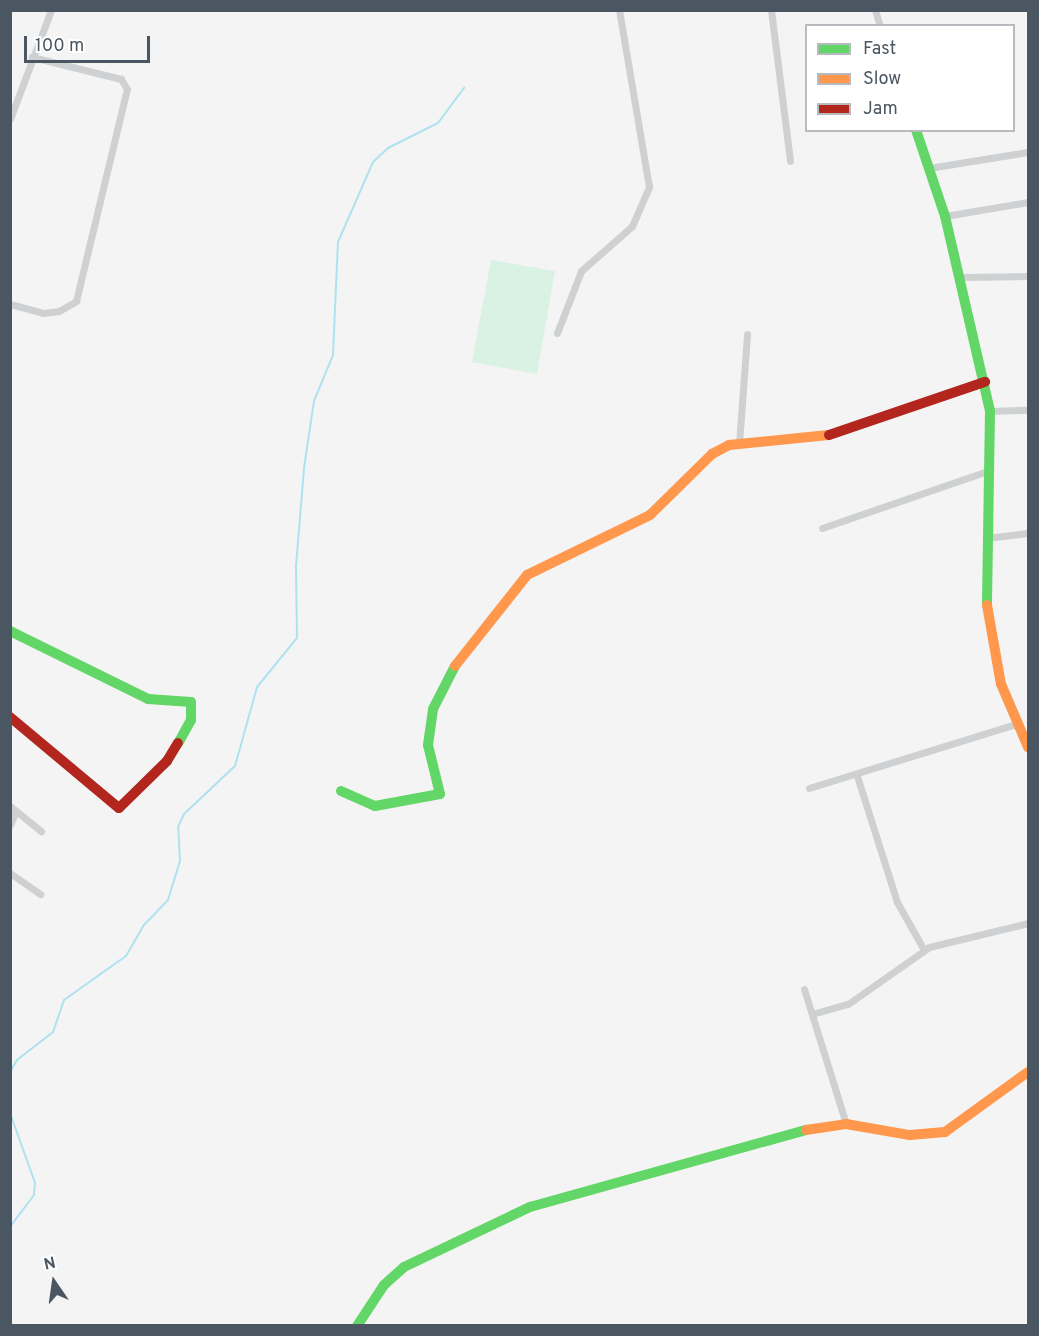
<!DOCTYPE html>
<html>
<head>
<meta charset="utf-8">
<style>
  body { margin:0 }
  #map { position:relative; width:1039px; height:1336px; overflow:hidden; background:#f4f4f4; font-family:Overpass,sans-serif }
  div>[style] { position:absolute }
  .green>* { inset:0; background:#d9f2e3 }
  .stream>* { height:2px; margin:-1px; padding:0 1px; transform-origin:1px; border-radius:1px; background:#aee2f0 }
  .street>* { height:7px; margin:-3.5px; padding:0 3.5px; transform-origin:3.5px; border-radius:3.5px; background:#ced0d2 }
  .fast>* { height:10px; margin:-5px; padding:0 5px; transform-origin:5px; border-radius:5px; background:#63d668 }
  .slow>* { height:10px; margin:-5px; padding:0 5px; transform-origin:5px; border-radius:5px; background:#ff974d }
  .jam>* { height:10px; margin:-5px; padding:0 5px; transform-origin:5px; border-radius:5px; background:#b3261e }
  span { translate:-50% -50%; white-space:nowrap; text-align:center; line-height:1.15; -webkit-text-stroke:5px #fff; paint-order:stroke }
  .frame { position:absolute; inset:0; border:12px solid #4a5661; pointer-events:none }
  .legend { position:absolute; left:805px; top:24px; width:210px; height:108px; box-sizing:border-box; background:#fff; border:2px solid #b7bbc0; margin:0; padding:8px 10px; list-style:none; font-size:18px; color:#4a5661 }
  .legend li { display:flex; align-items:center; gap:12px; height:30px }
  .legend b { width:30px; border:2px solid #b7bbc0 }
  .north { position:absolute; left:24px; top:1252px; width:60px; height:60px; -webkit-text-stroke:4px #fff; paint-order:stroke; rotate:347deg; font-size:16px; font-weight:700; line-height:24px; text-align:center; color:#4a5661 }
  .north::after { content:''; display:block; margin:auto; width:21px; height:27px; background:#4a5661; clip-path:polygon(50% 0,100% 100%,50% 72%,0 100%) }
  .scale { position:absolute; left:24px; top:36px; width:126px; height:27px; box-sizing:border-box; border:3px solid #4a5661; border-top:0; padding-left:8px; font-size:18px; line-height:21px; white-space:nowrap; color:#4a5661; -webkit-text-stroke:4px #fff; paint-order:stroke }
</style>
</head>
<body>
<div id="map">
  <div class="green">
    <i style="clip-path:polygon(491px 260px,555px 271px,537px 374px,472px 362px)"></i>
  </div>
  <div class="stream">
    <i style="left:10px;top:1072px;width:14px;rotate:-60deg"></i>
    <i style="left:17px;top:1060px;width:46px;rotate:-37.9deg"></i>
    <i style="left:53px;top:1032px;width:34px;rotate:-71deg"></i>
    <i style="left:64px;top:1000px;width:76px;rotate:-35.4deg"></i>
    <i style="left:126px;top:956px;width:34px;rotate:-60deg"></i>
    <i style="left:143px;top:926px;width:36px;rotate:-46deg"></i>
    <i style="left:168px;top:900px;width:41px;rotate:-72.9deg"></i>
    <i style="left:180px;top:861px;width:34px;rotate:-93deg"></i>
    <i style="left:178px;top:827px;width:14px;rotate:-65deg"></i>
    <i style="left:184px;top:814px;width:70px;rotate:-43.3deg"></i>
    <i style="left:235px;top:766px;width:82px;rotate:-74.4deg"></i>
    <i style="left:257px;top:687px;width:63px;rotate:-50.8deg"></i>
    <i style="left:297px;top:638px;width:72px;rotate:-90.8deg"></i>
    <i style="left:296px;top:566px;width:98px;rotate:-85.3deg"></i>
    <i style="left:304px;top:468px;width:68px;rotate:-81.5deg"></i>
    <i style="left:314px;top:401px;width:50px;rotate:-67.6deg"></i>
    <i style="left:333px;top:355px;width:113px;rotate:-87.5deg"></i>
    <i style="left:338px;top:242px;width:87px;rotate:-66.4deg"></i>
    <i style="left:373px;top:162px;width:21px;rotate:-43deg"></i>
    <i style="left:388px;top:148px;width:56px;rotate:-26.6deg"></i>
    <i style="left:438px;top:123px;width:44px;rotate:-53.4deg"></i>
    <i style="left:10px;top:1113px;width:74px;rotate:70.3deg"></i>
    <i style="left:35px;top:1183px;width:12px;rotate:95deg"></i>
    <i style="left:34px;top:1195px;width:40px;rotate:127deg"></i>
  </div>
  <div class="street">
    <i style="left:771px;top:10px;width:152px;rotate:82.8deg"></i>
    <i style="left:875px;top:10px;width:17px;rotate:73deg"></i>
    <i style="left:10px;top:119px;width:116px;rotate:-69.4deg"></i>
    <i style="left:929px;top:168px;width:100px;rotate:-9.2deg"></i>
    <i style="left:945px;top:216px;width:84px;rotate:-9.6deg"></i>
    <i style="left:960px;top:277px;width:68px;rotate:-0.8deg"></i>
    <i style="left:10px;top:304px;width:34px;rotate:15deg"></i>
    <i style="left:43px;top:313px;width:16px;rotate:-7deg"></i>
    <i style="left:59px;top:311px;width:20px;rotate:-30deg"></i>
    <i style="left:76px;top:301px;width:218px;rotate:-76.5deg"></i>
    <i style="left:127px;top:89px;width:12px;rotate:-121deg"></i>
    <i style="left:121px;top:79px;width:92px;rotate:-166.1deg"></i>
    <i style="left:557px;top:333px;width:66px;rotate:-68.8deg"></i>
    <i style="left:581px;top:271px;width:68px;rotate:-41.4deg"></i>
    <i style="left:632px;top:226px;width:43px;rotate:-66.4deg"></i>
    <i style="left:649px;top:187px;width:180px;rotate:-99.6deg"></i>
    <i style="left:990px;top:411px;width:38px;rotate:-2deg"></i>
    <i style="left:739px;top:444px;width:110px;rotate:-85.8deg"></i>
    <i style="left:822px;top:528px;width:178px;rotate:-19deg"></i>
    <i style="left:986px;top:538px;width:42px;rotate:-6.8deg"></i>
    <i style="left:857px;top:776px;width:132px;rotate:72.4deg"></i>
    <i style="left:897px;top:902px;width:55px;rotate:60.6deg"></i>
    <i style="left:809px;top:788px;width:217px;rotate:-17.2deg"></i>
    <i style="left:10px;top:806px;width:40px;rotate:39deg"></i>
    <i style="left:10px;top:825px;width:15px;rotate:-67deg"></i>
    <i style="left:10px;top:873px;width:37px;rotate:35deg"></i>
    <i style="left:804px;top:989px;width:141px;rotate:72.7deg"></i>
    <i style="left:812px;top:1014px;width:37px;rotate:-16deg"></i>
    <i style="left:848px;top:1004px;width:99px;rotate:-35.1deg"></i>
    <i style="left:929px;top:947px;width:102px;rotate:-13.6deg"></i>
  </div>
  <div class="fast">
    <i style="left:916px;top:130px;width:91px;rotate:71.4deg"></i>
    <i style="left:945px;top:216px;width:200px;rotate:77deg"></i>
    <i style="left:990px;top:411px;width:194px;rotate:90.9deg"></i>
    <i style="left:10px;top:631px;width:154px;rotate:26.2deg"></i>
    <i style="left:148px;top:699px;width:43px;rotate:4deg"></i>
    <i style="left:191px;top:702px;width:18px;rotate:90deg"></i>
    <i style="left:191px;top:720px;width:26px;rotate:119deg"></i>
    <i style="left:341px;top:791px;width:37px;rotate:24deg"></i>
    <i style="left:375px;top:806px;width:66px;rotate:-10.5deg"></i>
    <i style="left:440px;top:794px;width:50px;rotate:-103.8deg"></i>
    <i style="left:428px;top:745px;width:36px;rotate:-82deg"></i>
    <i style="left:433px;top:709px;width:48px;rotate:-62.9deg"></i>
    <i style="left:357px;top:1326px;width:49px;rotate:-56.6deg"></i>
    <i style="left:384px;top:1285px;width:27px;rotate:-42deg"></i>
    <i style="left:404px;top:1267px;width:140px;rotate:-25.5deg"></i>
    <i style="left:530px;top:1207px;width:287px;rotate:-15.6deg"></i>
  </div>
  <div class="slow">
    <i style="left:987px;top:605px;width:80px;rotate:80deg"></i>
    <i style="left:1001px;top:684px;width:69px;rotate:66.8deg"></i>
    <i style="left:455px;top:666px;width:116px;rotate:-51.6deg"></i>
    <i style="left:527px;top:575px;width:137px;rotate:-26deg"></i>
    <i style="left:650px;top:515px;width:87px;rotate:-44.5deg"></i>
    <i style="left:712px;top:454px;width:19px;rotate:-28deg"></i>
    <i style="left:729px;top:445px;width:100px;rotate:-5.7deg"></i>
    <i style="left:806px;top:1130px;width:40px;rotate:-8.5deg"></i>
    <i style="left:846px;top:1124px;width:65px;rotate:9.8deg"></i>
    <i style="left:910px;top:1135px;width:35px;rotate:-5deg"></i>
    <i style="left:945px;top:1132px;width:102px;rotate:-35.9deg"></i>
  </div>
  <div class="jam">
    <i style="left:829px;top:435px;width:165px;rotate:-18.8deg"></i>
    <i style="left:10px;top:717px;width:142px;rotate:39.9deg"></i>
    <i style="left:119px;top:808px;width:67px;rotate:-44.4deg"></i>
    <i style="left:167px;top:761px;width:21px;rotate:-59deg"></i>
  </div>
  <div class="frame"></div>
  <ul class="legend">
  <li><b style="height:8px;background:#63d668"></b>Fast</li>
  <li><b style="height:8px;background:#ff974d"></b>Slow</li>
  <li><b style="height:8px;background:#b3261e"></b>Jam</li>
  </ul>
  <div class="north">N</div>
  <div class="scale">100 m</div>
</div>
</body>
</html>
